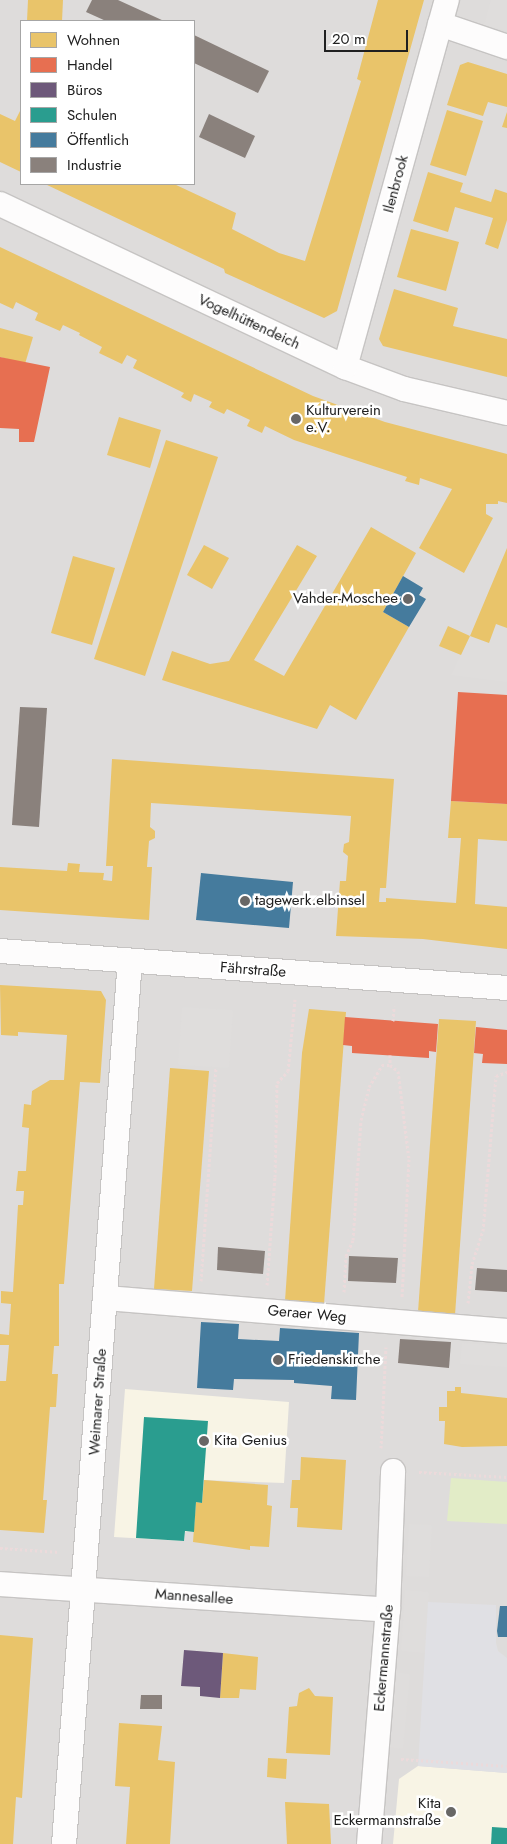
<!DOCTYPE html>
<html>
<head>
<meta charset="utf-8">
<style>
  body { margin:0 }
  #map { position:relative; width:507px; height:1844px; overflow:hidden; background:#efece9; font-family:Jost,sans-serif }
  div>[style] { position:absolute }
  .residential>* { inset:0; background:#dedcdb }
  .education>* { inset:0; background:#f8f4e5 }
  .grass>* { inset:0; background:#e2ecc7 }
  .parking>* { inset:0; background:#dfdddc }
  .plaza>* { inset:0; background:#e0e0e4 }
  .homes>* { inset:0; background:#e9c46a }
  .shops>* { inset:0; background:#e76f51 }
  .offices>* { inset:0; background:#6d597a }
  .schools>* { inset:0; background:#2a9d8f }
  .public>* { inset:0; background:#457b9d }
  .industry>* { inset:0; background:#8a817c }
  .path>* { height:3px; margin-top:-1.5px; transform-origin:0; background:repeating-linear-gradient(90deg,#ecdadb 0 2.5px,transparent 0 5px) }
  .roads { filter:drop-shadow(1px 0 #c6c4c3) drop-shadow(-1px 0 #c6c4c3) drop-shadow(0 1px #c6c4c3) drop-shadow(0 -1px #c6c4c3) }
  .minor>* { height:24px; margin:-12px; padding:0 12px; transform-origin:12px; border-radius:12px; background:#fdfcfc }
  .dots>* { width:14px; height:14px; translate:-50% -50%; box-sizing:border-box; border:2px solid #fff; border-radius:50% }
  span { translate:-50% -50%; white-space:nowrap; text-align:center; line-height:1.15; -webkit-text-stroke:5px #fff; paint-order:stroke }
  .street-label { font-size:15px; color:#202020 }
  .poi-label { font-size:15px; color:#202020 }
  .left { translate:0 -50%; text-align:left }
  .right { translate:-100% -50%; text-align:right }
  .legend { position:absolute; left:20px; top:20px; width:175px; height:165px; box-sizing:border-box; background:#fff; border:1px solid #a6a6a6; margin:0; padding:6px 9px; list-style:none; font-size:15px; color:#202020 }
  .legend li { display:flex; align-items:center; gap:10px; height:25px }
  .legend b { width:25px; border:1px solid #a6a6a6 }
  .scale { position:absolute; left:324px; top:30px; width:84px; height:22px; box-sizing:border-box; border:2px solid #202020; border-top:0; padding-left:6px; font-size:15px; line-height:18px; white-space:nowrap; color:#202020; -webkit-text-stroke:4px #fff; paint-order:stroke }
</style>
</head>
<body>
<div id="map">
  <div class="residential">
    <i style="clip-path:polygon(evenodd,0 0,507px 0,507px 1844px,0 1844px,0 0,21px 21px,194px 21px,194px 184px,21px 184px,21px 21px)"></i>
  </div>
  <div class="education">
    <i style="clip-path:polygon(125px 1389px,289px 1402px,284px 1483px,204px 1480px,202px 1503px,196px 1502px,194px 1532px,185px 1532px,184px 1541px,114px 1537px)"></i>
    <i style="clip-path:polygon(418px 1766px,507px 1773px,507px 1844px,393px 1844px,399px 1779px)"></i>
  </div>
  <div class="grass">
    <i style="clip-path:polygon(451px 1478px,507px 1482px,507px 1524px,447px 1521px)"></i>
  </div>
  <div class="parking">
    <i style="clip-path:polygon(491px 0,507px 0,507px 31px,484px 25px)"></i>
    <i style="clip-path:polygon(496px 624px,507px 628px,507px 682px,451px 675px,470px 636px,489px 643px)"></i>
    <i style="clip-path:polygon(182px 1007px,233px 1010px,229px 1068px,178px 1065px)"></i>
    <i style="clip-path:polygon(462px 1343px,507px 1346px,507px 1367px,460px 1364px)"></i>
    <i style="clip-path:polygon(409px 1524px,432px 1525px,429px 1577px,406px 1576px)"></i>
    <i style="clip-path:polygon(405px 1590px,429px 1592px,425px 1653px,401px 1651px)"></i>
    <i style="clip-path:polygon(393px 1672px,410px 1674px,403px 1749px,385px 1747px)"></i>
  </div>
  <div class="plaza">
    <i style="clip-path:polygon(428px 1602px,496px 1605px,496px 1643px,498px 1651px,507px 1658px,507px 1773px,418px 1766px)"></i>
  </div>
  <div class="homes">
    <i style="clip-path:polygon(28px 0,63px 0,62px 21px,27px 21px)"></i>
    <i style="clip-path:polygon(378px 0,424px 0,337px 311px,324px 318px,225px 273px,224px 269px,45px 184px,174px 184px,236px 213px,232px 229px,279px 253px,305px 261px,361px 81px,357px 79px)"></i>
    <i style="clip-path:polygon(468px 62px,507px 74px,507px 107px,488px 102px,483px 116px,447px 105px,460px 65px)"></i>
    <i style="clip-path:polygon(447px 110px,483px 121px,466px 176px,430px 165px)"></i>
    <i style="clip-path:polygon(20px 111px,21px 112px,21px 172px,0 162px,0 114px,15px 121px)"></i>
    <i style="clip-path:polygon(507px 112px,507px 128px,502px 127px)"></i>
    <i style="clip-path:polygon(428px 172px,463px 183px,460px 192px,491px 202px,495px 189px,507px 193px,507px 220px,498px 249px,485px 244px,493px 218px,455px 207px,448px 232px,413px 221px)"></i>
    <i style="clip-path:polygon(411px 229px,459px 242px,446px 291px,397px 277px)"></i>
    <i style="clip-path:polygon(0 247px,313px 396px,385px 422px,507px 454px,507px 503px,498px 501px,498px 504px,486px 504px,486px 514px,493px 518px,464px 573px,419px 548px,452px 489px,420px 478px,419px 485px,405px 481px,407px 477px,294px 440px,265px 426px,262px 433px,247px 426px,250px 420px,227px 409px,224px 414px,209px 407px,212px 402px,194px 394px,191px 402px,181px 397px,184px 393px,133px 368px,137px 360px,127px 355px,122px 364px,99px 353px,102px 347px,79px 335px,80px 333px,63px 325px,60px 331px,35px 320px,38px 313px,16px 302px,13px 309px,0 303px)"></i>
    <i style="clip-path:polygon(394px 289px,458px 308px,453px 326px,507px 339px,507px 377px,383px 346px,379px 339px)"></i>
    <i style="clip-path:polygon(0 328px,33px 337px,25px 364px,0 357px)"></i>
    <i style="clip-path:polygon(119px 417px,161px 430px,150px 468px,107px 455px)"></i>
    <i style="clip-path:polygon(166px 440px,218px 457px,145px 676px,94px 659px)"></i>
    <i style="clip-path:polygon(371px 527px,416px 553px,383px 612px,409px 627px,356px 720px,330px 705px,317px 729px,162px 680px,172px 651px,210px 664px,229px 661px,297px 545px,317px 556px,254px 660px,284px 676px)"></i>
    <i style="clip-path:polygon(204px 545px,229px 558px,212px 589px,187px 575px)"></i>
    <i style="clip-path:polygon(507px 548px,507px 628px,496px 624px,489px 643px,470px 636px,461px 655px,439px 646px,448px 626px,470px 636px)"></i>
    <i style="clip-path:polygon(73px 556px,115px 568px,92px 645px,51px 633px)"></i>
    <i style="clip-path:polygon(112px 759px,394px 779px,386px 888px,380px 888px,379px 902px,386px 902px,386px 898px,456px 903px,461px 838px,448px 838px,451px 801px,507px 804px,507px 841px,478px 839px,475px 904px,507px 907px,507px 949px,423px 939px,336px 936px,340px 881px,346px 881px,348px 856px,343px 852px,344px 844px,349px 842px,351px 816px,151px 803px,150px 827px,155px 831px,155px 838px,149px 841px,147px 867px,152px 867px,149px 920px,0 910px,0 867px,67px 871px,68px 863px,80px 864px,79px 872px,104px 873px,103px 880px,112px 881px,113px 866px,106px 866px)"></i>
    <i style="clip-path:polygon(0 985px,101px 991px,106px 1000px,100px 1083px,80px 1082px,64px 1284px,59px 1284px,59px 1346px,54px 1346px,52px 1374px,58px 1374px,56px 1407px,50px 1407px,43px 1500px,47px 1500px,44px 1533px,0 1530px,0 1381px,6px 1381px,9px 1345px,0 1345px,0 1334px,9px 1335px,11px 1304px,1px 1303px,1px 1291px,13px 1292px,18px 1205px,23px 1205px,24px 1191px,16px 1191px,18px 1171px,26px 1171px,29px 1128px,22px 1127px,24px 1104px,31px 1105px,32px 1091px,50px 1080px,64px 1080px,67px 1035px,18px 1032px,18px 1036px,1px 1035px)"></i>
    <i style="clip-path:polygon(309px 1009px,346px 1012px,324px 1304px,285px 1301px,302px 1053px)"></i>
    <i style="clip-path:polygon(439px 1019px,476px 1021px,455px 1315px,418px 1312px)"></i>
    <i style="clip-path:polygon(170px 1068px,209px 1071px,192px 1291px,154px 1289px)"></i>
    <i style="clip-path:polygon(455px 1387px,461px 1387px,461px 1393px,507px 1398px,507px 1446px,462px 1447px,444px 1444px,445px 1421px,439px 1421px,439px 1407px,447px 1407px,447px 1391px,455px 1391px)"></i>
    <i style="clip-path:polygon(301px 1457px,346px 1460px,342px 1530px,297px 1527px,298px 1508px,290px 1508px,292px 1480px,300px 1480px)"></i>
    <i style="clip-path:polygon(204px 1480px,268px 1485px,267px 1505px,272px 1506px,269px 1547px,250px 1546px,250px 1550px,193px 1542px,196px 1502px,202px 1503px)"></i>
    <i style="clip-path:polygon(0 1635px,33px 1638px,22px 1798px,16px 1797px,13px 1844px,0 1844px)"></i>
    <i style="clip-path:polygon(223px 1653px,258px 1657px,256px 1690px,240px 1689px,239px 1698px,220px 1698px)"></i>
    <i style="clip-path:polygon(309px 1688px,315px 1696px,333px 1697px,330px 1755px,286px 1753px,289px 1707px,297px 1706px,299px 1693px)"></i>
    <i style="clip-path:polygon(119px 1723px,162px 1726px,158px 1760px,175px 1762px,170px 1844px,126px 1844px,130px 1787px,115px 1786px)"></i>
    <i style="clip-path:polygon(268px 1758px,287px 1759px,286px 1779px,267px 1777px)"></i>
    <i style="clip-path:polygon(285px 1802px,329px 1804px,331px 1844px,287px 1844px)"></i>
  </div>
  <div class="shops">
    <i style="clip-path:polygon(0 357px,50px 367px,34px 442px,19px 442px,19px 429px,0 428px)"></i>
    <i style="clip-path:polygon(458px 692px,507px 695px,507px 804px,451px 801px)"></i>
    <i style="clip-path:polygon(345px 1017px,438px 1024px,436px 1052px,429px 1051px,429px 1058px,352px 1053px,352px 1046px,343px 1045px)"></i>
    <i style="clip-path:polygon(476px 1027px,507px 1030px,507px 1064px,482px 1063px,483px 1054px,474px 1053px)"></i>
  </div>
  <div class="offices">
    <i style="clip-path:polygon(184px 1650px,223px 1653px,220px 1698px,200px 1696px,200px 1687px,181px 1686px)"></i>
  </div>
  <div class="schools">
    <i style="clip-path:polygon(144px 1417px,208px 1421px,202px 1503px,196px 1502px,194px 1532px,185px 1531px,184px 1541px,136px 1538px)"></i>
    <i style="clip-path:polygon(492px 1827px,507px 1828px,507px 1844px,491px 1844px)"></i>
  </div>
  <div class="public">
    <i style="clip-path:polygon(403px 576px,423px 588px,419px 595px,426px 599px,409px 627px,383px 612px)"></i>
    <i style="clip-path:polygon(201px 873px,293px 882px,289px 928px,196px 920px)"></i>
    <i style="clip-path:polygon(201px 1322px,239px 1324px,238px 1339px,279px 1341px,280px 1328px,359px 1333px,356px 1400px,331px 1399px,332px 1386px,294px 1383px,294px 1380px,234px 1379px,233px 1390px,197px 1388px)"></i>
    <i style="clip-path:polygon(500px 1606px,507px 1606px,507px 1637px,498px 1637px,497px 1631px)"></i>
  </div>
  <div class="industry">
    <i style="clip-path:polygon(92px 0,118px 0,164px 21px,106px 21px,86px 12px)"></i>
    <i style="clip-path:polygon(194px 35px,269px 71px,258px 93px,194px 63px)"></i>
    <i style="clip-path:polygon(209px 114px,255px 136px,245px 158px,199px 137px)"></i>
    <i style="clip-path:polygon(20px 707px,47px 708px,39px 827px,12px 825px)"></i>
    <i style="clip-path:polygon(218px 1247px,265px 1251px,263px 1274px,217px 1270px)"></i>
    <i style="clip-path:polygon(349px 1256px,398px 1258px,396px 1283px,348px 1281px)"></i>
    <i style="clip-path:polygon(477px 1268px,507px 1270px,507px 1292px,475px 1290px)"></i>
    <i style="clip-path:polygon(400px 1339px,451px 1342px,449px 1368px,398px 1363px)"></i>
    <i style="clip-path:polygon(141px 1695px,162px 1695px,162px 1709px,140px 1709px)"></i>
  </div>
  <div class="path">
    <i style="left:393px;top:1021px;width:15px;rotate:-86deg"></i>
    <i style="left:390px;top:1055px;width:10px;rotate:90deg"></i>
    <i style="left:201px;top:1281px;width:215px;rotate:-86deg"></i>
    <i style="left:267px;top:1285px;width:108px;rotate:-85.8deg"></i>
    <i style="left:275px;top:1177px;width:94px;rotate:-88.8deg"></i>
    <i style="left:277px;top:1083px;width:16px;rotate:-47deg"></i>
    <i style="left:288px;top:1071px;width:72px;rotate:-84.4deg"></i>
    <i style="left:344px;top:1292px;width:36px;rotate:-87deg"></i>
    <i style="left:346px;top:1256px;width:17px;rotate:-66deg"></i>
    <i style="left:353px;top:1240px;width:120px;rotate:-86.2deg"></i>
    <i style="left:361px;top:1120px;width:34px;rotate:-76deg"></i>
    <i style="left:369px;top:1087px;width:26px;rotate:-59deg"></i>
    <i style="left:382px;top:1065px;width:8px"></i>
    <i style="left:390px;top:1065px;width:10px;rotate:37deg"></i>
    <i style="left:398px;top:1071px;width:89px;rotate:82.9deg"></i>
    <i style="left:409px;top:1159px;width:138px;rotate:92.9deg"></i>
    <i style="left:468px;top:1303px;width:39px;rotate:-84deg"></i>
    <i style="left:472px;top:1264px;width:35px;rotate:-72deg"></i>
    <i style="left:483px;top:1231px;width:156px;rotate:-85.2deg"></i>
    <i style="left:496px;top:1076px;width:12px;rotate:-20deg"></i>
    <i style="left:381px;top:1448px;width:101px;rotate:-87.2deg"></i>
    <i style="left:419px;top:1472px;width:88px;rotate:3.3deg"></i>
    <i style="left:0;top:1548px;width:60px;rotate:3.8deg"></i>
    <i style="left:401px;top:1759px;width:106px;rotate:3.8deg"></i>
  </div>
  <div class="roads">
    <div class="minor">
      <i style="left:440px;top:24px;width:71px;rotate:18.9deg"></i>
      <i style="left:0;top:204px;width:382px;rotate:25.3deg"></i>
      <i style="left:345px;top:367px;width:63px;rotate:20.4deg"></i>
      <i style="left:404px;top:389px;width:106px;rotate:13.1deg"></i>
      <i style="left:345px;top:367px;width:381px;rotate:-74.5deg"></i>
      <i style="left:0;top:951px;width:508px;rotate:4.17deg"></i>
      <i style="left:106px;top:1298px;width:402px;rotate:4.7deg"></i>
      <i style="left:0;top:1584px;width:389px;rotate:3.8deg"></i>
      <i style="left:64px;top:1844px;width:885px;rotate:-85.73deg"></i>
      <i style="left:369px;top:1844px;width:235px;rotate:-85.4deg"></i>
      <i style="left:388px;top:1610px;width:139px;rotate:-87.9deg"></i>
    </div>
  </div>
  <div class="dots">
    <i style="left:296px;top:419px;background:#686766"></i>
    <i style="left:408px;top:599px;background:#686766"></i>
    <i style="left:245px;top:901px;background:#686766"></i>
    <i style="left:278px;top:1360px;background:#686766"></i>
    <i style="left:204px;top:1441px;background:#686766"></i>
    <i style="left:451px;top:1812px;background:#686766"></i>
  </div>
  <div class="street-label">
    <span style="left:396px;top:184px;rotate:-75deg">Ilenbrook</span>
    <span style="left:249px;top:322px;rotate:25deg">Vogelhüttendeich</span>
    <span style="left:253px;top:970px;rotate:4deg">Fährstraße</span>
    <span style="left:307px;top:1314px;rotate:5deg">Geraer Weg</span>
    <span style="left:98px;top:1402px;rotate:-86deg">Weimarer Straße</span>
    <span style="left:194px;top:1597px;rotate:4deg">Mannesallee</span>
    <span style="left:384px;top:1658px;rotate:-85deg">Eckermannstraße</span>
  </div>
  <div class="poi-label">
    <span class="left" style="left:306px;top:419px">Kulturverein<br>e.V.</span>
    <span class="right" style="left:398px;top:599px">Vahder-Moschee</span>
    <span class="left" style="left:255px;top:901px">tagewerk.elbinsel</span>
    <span class="left" style="left:288px;top:1360px">Friedenskirche</span>
    <span class="left" style="left:214px;top:1441px">Kita Genius</span>
    <span class="right" style="left:441px;top:1812px">Kita<br>Eckermannstraße</span>
  </div>
  <ul class="legend">
  <li><b style="height:14px;background:#e9c46a"></b>Wohnen</li>
  <li><b style="height:14px;background:#e76f51"></b>Handel</li>
  <li><b style="height:14px;background:#6d597a"></b>Büros</li>
  <li><b style="height:14px;background:#2a9d8f"></b>Schulen</li>
  <li><b style="height:14px;background:#457b9d"></b>Öffentlich</li>
  <li><b style="height:14px;background:#8a817c"></b>Industrie</li>
  </ul>
  <div class="scale">20 m</div>
</div>
</body>
</html>
